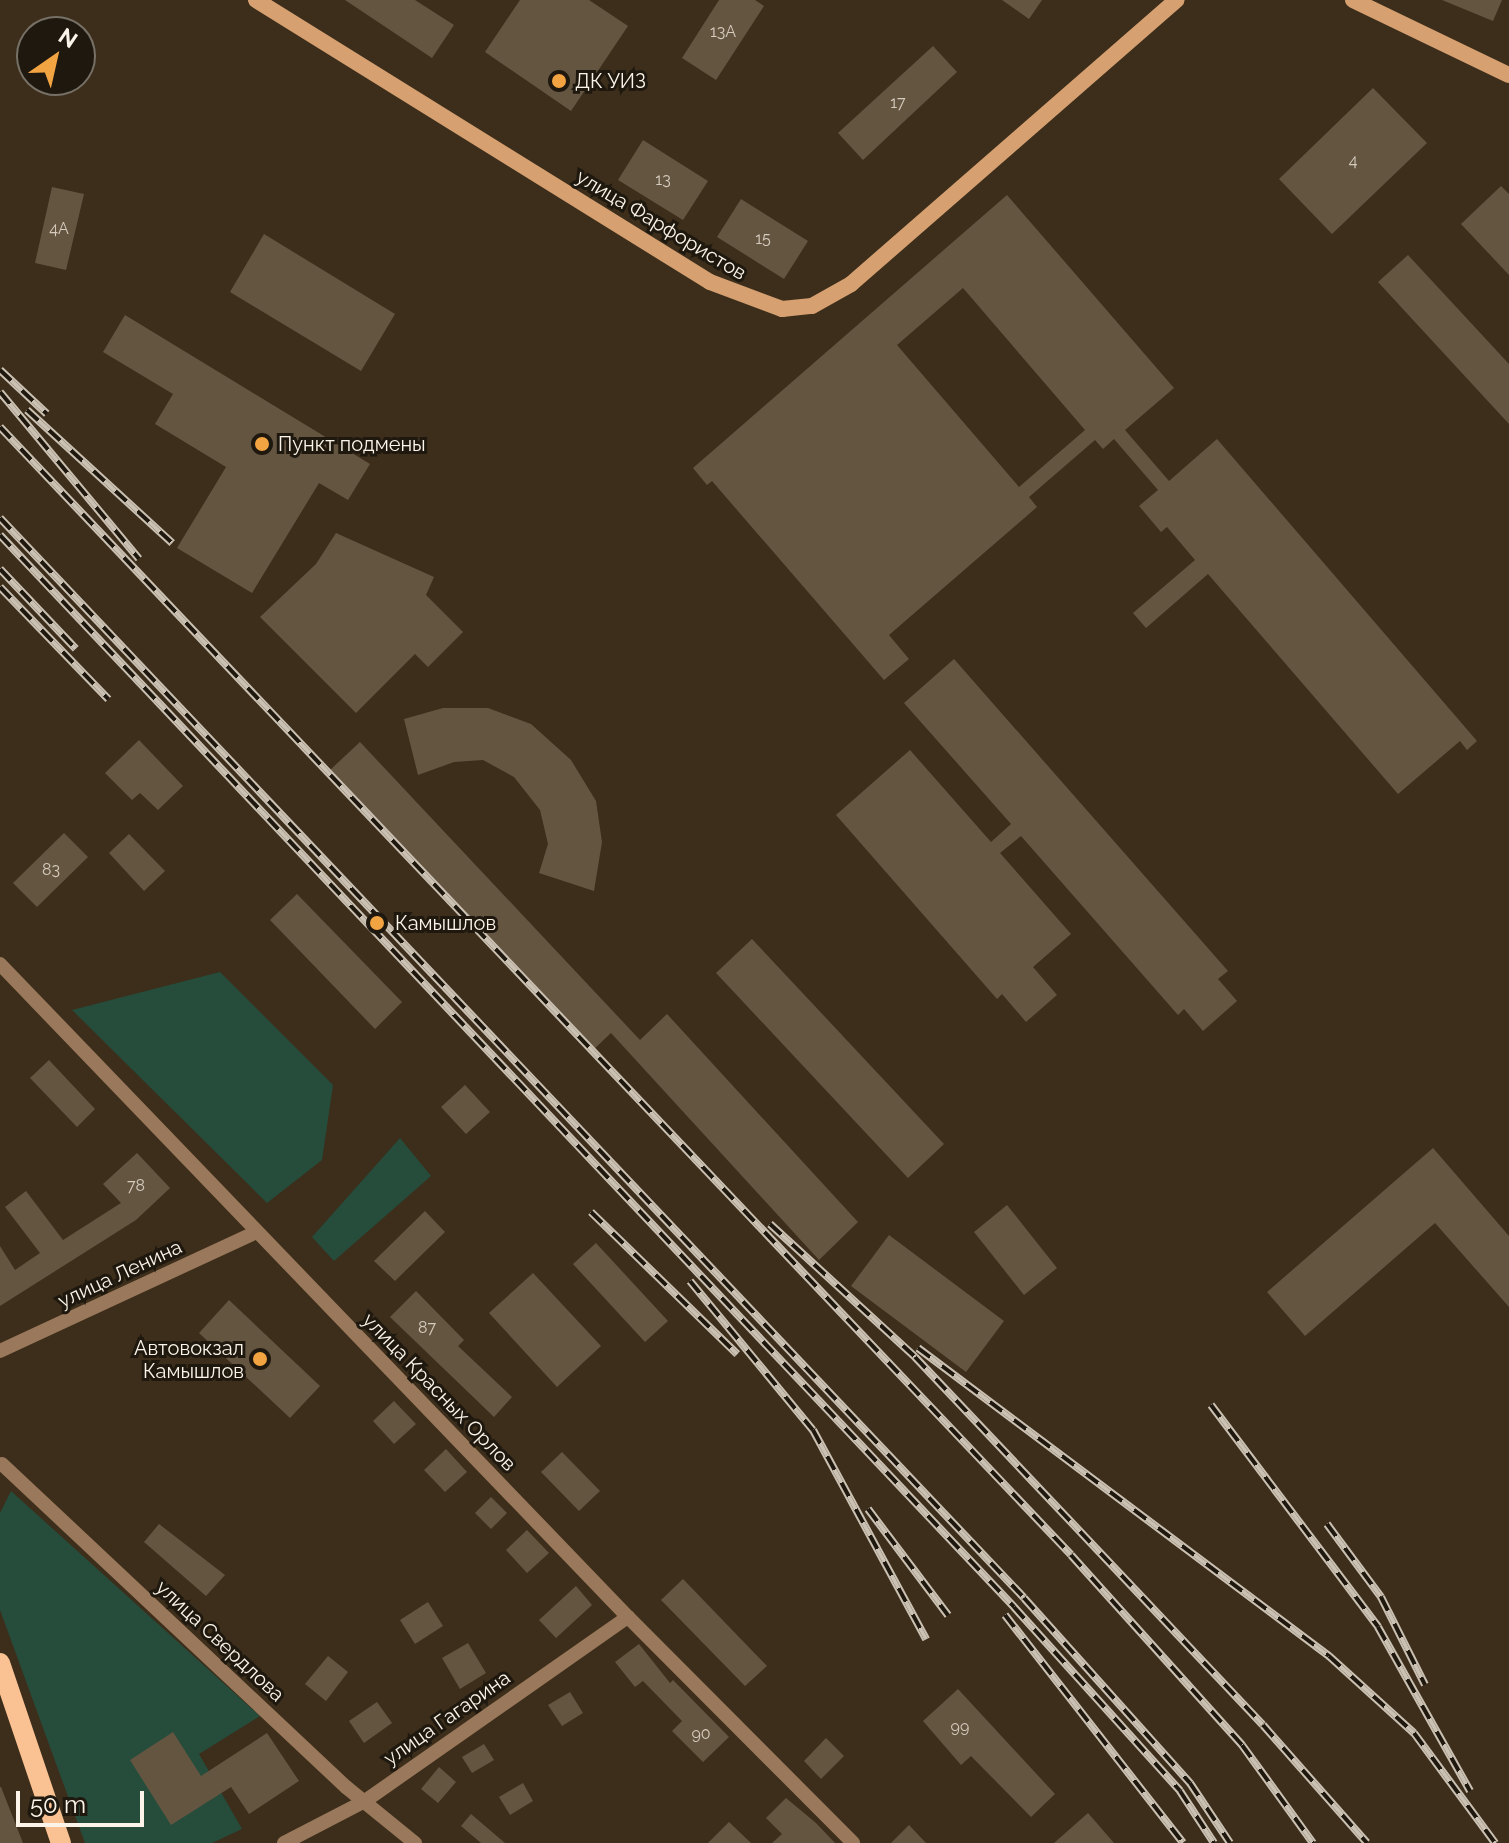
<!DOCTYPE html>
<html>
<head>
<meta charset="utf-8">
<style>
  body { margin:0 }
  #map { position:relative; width:1509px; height:1843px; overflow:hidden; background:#3c2e1b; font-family:Raleway,sans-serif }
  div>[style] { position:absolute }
  .green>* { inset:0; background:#264c3b }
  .building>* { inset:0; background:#645541 }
  .street>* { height:14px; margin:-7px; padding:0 7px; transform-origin:7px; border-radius:7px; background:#9a785b }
  .secondary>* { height:16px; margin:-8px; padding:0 8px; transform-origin:8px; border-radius:8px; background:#d6a071 }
  .primary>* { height:20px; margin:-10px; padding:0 10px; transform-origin:10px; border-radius:10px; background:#fac292 }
  .rail>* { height:8px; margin-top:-4px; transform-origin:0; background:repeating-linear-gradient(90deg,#1e180f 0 15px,#cbc1b3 0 30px); box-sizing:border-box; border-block:2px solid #cbc1b3 }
  .dots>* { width:22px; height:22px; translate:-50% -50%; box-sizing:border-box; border:4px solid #1e180f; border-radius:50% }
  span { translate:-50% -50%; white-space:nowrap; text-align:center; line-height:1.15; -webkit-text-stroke:6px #1e180f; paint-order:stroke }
  .number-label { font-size:16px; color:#d6ccbe }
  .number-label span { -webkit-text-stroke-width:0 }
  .poi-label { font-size:20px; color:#fcf4e8 }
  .left { translate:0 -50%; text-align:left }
  .right { translate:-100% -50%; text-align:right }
  .street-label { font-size:20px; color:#fcf4e8 }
  .north { position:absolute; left:16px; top:16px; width:80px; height:80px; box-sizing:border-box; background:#1e180f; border:2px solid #777066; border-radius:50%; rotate:34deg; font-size:22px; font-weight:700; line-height:32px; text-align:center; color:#fcf4e8 }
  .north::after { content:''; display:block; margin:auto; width:28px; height:36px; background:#f3a442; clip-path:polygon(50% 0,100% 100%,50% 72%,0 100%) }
  .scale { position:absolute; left:16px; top:1791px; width:128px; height:36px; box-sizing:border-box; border:4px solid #fcf4e8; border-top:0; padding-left:10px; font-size:24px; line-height:28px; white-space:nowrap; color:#fcf4e8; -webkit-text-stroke:6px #1e180f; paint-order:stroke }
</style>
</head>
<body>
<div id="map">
  <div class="green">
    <i style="clip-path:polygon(220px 972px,333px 1085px,322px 1160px,267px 1203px,72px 1010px)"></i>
    <i style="clip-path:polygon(400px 1138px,431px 1176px,334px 1261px,312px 1237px)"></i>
    <i style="clip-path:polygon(11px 1491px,260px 1716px,199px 1754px,242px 1829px,212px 1843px,85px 1843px,0 1610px,0 1513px)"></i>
  </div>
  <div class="building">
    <i style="clip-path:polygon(345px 0,415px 0,454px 25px,432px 58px)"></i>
    <i style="clip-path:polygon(520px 0,589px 0,628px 26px,571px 111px,485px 52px)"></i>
    <i style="clip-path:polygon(719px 0,755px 0,764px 6px,716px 80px,682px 58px)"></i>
    <i style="clip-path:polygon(1002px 0,1042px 0,1029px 19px)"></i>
    <i style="clip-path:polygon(1442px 0,1502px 0,1493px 21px)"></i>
    <i style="clip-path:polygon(933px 46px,957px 72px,863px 160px,838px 133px)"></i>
    <i style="clip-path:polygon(1373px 88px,1427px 143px,1332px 234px,1279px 179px)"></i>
    <i style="clip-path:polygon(643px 140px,708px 181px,683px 220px,618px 180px)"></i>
    <i style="clip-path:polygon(1501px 186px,1509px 194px,1509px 275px,1461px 224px)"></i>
    <i style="clip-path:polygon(52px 187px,84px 194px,66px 270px,35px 263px)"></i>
    <i style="clip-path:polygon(evenodd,1007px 195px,1174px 388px,1125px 430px,1169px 481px,1217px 439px,1477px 741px,1467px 750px,1460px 741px,1398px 794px,1208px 574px,1146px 628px,1133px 613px,1195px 560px,1167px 527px,1161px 532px,1139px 506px,1158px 490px,1114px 439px,1103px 449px,1095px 440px,1029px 497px,1037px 507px,889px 635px,909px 659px,884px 680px,712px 481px,707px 485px,693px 468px,1007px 195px,963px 288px,1085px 430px,1019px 487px,897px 345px,963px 288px)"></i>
    <i style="clip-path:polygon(741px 199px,808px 241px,784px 279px,717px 237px)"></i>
    <i style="clip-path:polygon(264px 234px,395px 314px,361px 371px,230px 292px)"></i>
    <i style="clip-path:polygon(1408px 255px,1509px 364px,1509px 424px,1378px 282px)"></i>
    <i style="clip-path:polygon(125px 315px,370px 464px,348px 500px,319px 483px,252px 593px,177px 548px,226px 467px,155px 424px,173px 394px,103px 352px)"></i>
    <i style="clip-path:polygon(336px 533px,434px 577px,426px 595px,463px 632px,428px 667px,415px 654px,356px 713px,260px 617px,316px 564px)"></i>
    <i style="clip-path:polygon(954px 659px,1228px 971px,1218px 979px,1237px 1001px,1203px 1031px,1184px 1009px,1178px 1015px,1021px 836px,1000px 853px,1071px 934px,1033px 967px,1057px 995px,1026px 1022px,1002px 994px,997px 999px,836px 815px,910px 750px,991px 842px,1011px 824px,904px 703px)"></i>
    <i style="clip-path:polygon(443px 708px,488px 708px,531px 724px,571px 760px,596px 801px,602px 842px,594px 891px,539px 873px,548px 844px,540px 810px,514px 777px,483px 760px,454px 762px,418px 775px,404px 719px)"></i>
    <i style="clip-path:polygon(139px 740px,183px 786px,158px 810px,140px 793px,132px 800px,105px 773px)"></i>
    <i style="clip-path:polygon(360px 742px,640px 1040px,667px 1014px,858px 1222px,819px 1260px,611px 1033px,593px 1050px,330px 770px)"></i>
    <i style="clip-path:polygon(64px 833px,88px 857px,37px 907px,13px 883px)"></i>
    <i style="clip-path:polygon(129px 834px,165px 871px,144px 891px,109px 853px)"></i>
    <i style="clip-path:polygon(297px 894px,402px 1002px,375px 1029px,270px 920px)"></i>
    <i style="clip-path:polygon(752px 939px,944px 1144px,908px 1178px,716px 973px)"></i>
    <i style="clip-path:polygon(49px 1060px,95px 1109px,77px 1127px,30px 1078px)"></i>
    <i style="clip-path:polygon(465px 1085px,490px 1112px,466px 1134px,441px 1107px)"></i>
    <i style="clip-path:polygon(1433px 1148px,1509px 1236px,1509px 1307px,1435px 1223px,1305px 1336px,1267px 1292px)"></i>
    <i style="clip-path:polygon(137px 1153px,170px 1188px,136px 1220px,0 1306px,0 1246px,15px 1270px,40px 1253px,5px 1207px,26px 1191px,63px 1240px,121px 1203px,103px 1184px)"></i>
    <i style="clip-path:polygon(1007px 1205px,1057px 1268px,1024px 1295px,974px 1232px)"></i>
    <i style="clip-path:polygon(425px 1211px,445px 1232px,395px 1281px,374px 1261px)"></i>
    <i style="clip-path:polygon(889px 1235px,1004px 1321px,966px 1372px,851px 1286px)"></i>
    <i style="clip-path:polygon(596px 1243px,668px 1321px,645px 1342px,573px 1264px)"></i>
    <i style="clip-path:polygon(533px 1273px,601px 1346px,557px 1387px,489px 1313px)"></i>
    <i style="clip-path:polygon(416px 1291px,464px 1340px,458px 1346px,512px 1397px,494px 1417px,390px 1317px)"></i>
    <i style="clip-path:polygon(229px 1300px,320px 1386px,290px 1418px,199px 1333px)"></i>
    <i style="clip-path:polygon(394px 1401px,416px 1424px,394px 1444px,373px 1421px)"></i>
    <i style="clip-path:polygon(446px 1449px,467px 1472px,445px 1492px,424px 1470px)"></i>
    <i style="clip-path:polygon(562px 1452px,600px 1491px,579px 1511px,541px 1472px)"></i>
    <i style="clip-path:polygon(491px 1497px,507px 1513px,491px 1529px,475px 1513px)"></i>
    <i style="clip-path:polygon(159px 1524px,225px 1575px,206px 1596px,144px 1542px)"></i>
    <i style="clip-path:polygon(527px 1530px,549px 1553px,527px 1573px,506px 1550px)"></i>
    <i style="clip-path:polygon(683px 1579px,767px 1666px,745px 1686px,661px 1600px)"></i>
    <i style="clip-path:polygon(576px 1586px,592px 1605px,556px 1638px,539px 1620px)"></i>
    <i style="clip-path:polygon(428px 1602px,443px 1626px,415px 1644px,400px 1620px)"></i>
    <i style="clip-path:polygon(468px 1643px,486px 1673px,460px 1689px,442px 1658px)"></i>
    <i style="clip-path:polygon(639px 1644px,670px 1683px,673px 1680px,729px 1737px,703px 1762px,672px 1731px,682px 1721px,643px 1681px,635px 1687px,615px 1662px)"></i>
    <i style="clip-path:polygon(328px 1656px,348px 1672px,326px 1701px,305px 1684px)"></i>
    <i style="clip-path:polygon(958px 1689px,1055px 1794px,1031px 1817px,971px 1756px,961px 1765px,923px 1721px)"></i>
    <i style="clip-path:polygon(570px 1692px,583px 1713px,562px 1726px,548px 1705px)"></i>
    <i style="clip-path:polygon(377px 1702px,392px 1723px,364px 1743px,349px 1721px)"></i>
    <i style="clip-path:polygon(173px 1732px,201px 1776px,267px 1733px,299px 1781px,249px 1814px,231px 1787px,171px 1825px,130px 1760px)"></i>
    <i style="clip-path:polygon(826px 1738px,844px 1756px,821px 1779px,804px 1761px)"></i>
    <i style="clip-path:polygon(484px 1744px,494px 1760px,472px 1773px,462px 1757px)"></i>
    <i style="clip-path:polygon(439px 1767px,456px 1782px,438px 1803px,421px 1789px)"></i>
    <i style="clip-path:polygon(523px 1783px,533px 1801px,510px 1815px,499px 1797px)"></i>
    <i style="clip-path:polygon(0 1787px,1px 1787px,23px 1843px,0 1843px)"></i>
    <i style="clip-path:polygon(786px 1798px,816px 1823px,835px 1843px,772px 1843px,782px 1834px,766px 1818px)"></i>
    <i style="clip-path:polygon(1088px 1813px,1114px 1843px,1054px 1843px)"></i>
    <i style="clip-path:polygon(471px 1814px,505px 1843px,481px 1843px,461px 1826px)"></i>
    <i style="clip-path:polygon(729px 1822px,751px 1843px,708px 1843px)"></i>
    <i style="clip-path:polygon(909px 1825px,926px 1843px,891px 1843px)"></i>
  </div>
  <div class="street">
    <i style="left:0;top:964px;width:906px;rotate:46.12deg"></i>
    <i style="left:628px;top:1617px;width:319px;rotate:45.1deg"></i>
    <i style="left:0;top:1351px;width:282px;rotate:-24.9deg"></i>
    <i style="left:2px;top:1464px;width:472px;rotate:43.2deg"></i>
    <i style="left:346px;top:1787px;width:89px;rotate:39.1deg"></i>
    <i style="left:284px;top:1843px;width:91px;rotate:-27.4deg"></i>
    <i style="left:365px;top:1801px;width:321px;rotate:-35deg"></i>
  </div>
  <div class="secondary">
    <i style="left:256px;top:0;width:534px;rotate:31.85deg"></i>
    <i style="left:710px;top:282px;width:77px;rotate:20.6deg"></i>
    <i style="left:782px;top:309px;width:30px;rotate:-6deg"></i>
    <i style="left:812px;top:306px;width:45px;rotate:-29.4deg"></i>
    <i style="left:851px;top:284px;width:432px;rotate:-41.1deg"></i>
    <i style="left:1353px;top:0;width:173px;rotate:25.7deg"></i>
  </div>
  <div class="primary">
    <i style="left:0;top:1663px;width:190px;rotate:71.3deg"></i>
  </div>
  <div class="rail">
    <i style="left:0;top:370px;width:64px;rotate:43.1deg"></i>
    <i style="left:0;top:392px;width:217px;rotate:50.2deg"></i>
    <i style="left:27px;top:410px;width:197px;rotate:42.5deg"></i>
    <i style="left:0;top:427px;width:1555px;rotate:46.48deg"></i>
    <i style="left:1071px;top:1555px;width:256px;rotate:48deg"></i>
    <i style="left:1242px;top:1745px;width:121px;rotate:54.1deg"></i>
    <i style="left:0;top:518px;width:1488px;rotate:46.52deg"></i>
    <i style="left:1024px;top:1598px;width:249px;rotate:48.1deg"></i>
    <i style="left:1190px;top:1783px;width:72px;rotate:56.3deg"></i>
    <i style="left:0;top:535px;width:1476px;rotate:46.59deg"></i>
    <i style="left:1014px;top:1607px;width:248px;rotate:47.9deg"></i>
    <i style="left:1180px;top:1791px;width:62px;rotate:56.8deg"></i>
    <i style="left:0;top:569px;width:110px;rotate:46.5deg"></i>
    <i style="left:0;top:587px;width:156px;rotate:46deg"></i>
    <i style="left:591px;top:1212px;width:204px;rotate:44.2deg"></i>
    <i style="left:770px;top:1224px;width:197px;rotate:42.5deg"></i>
    <i style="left:915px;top:1357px;width:506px;rotate:46.6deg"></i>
    <i style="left:1263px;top:1725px;width:157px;rotate:48.6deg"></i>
    <i style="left:690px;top:1281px;width:193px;rotate:50.5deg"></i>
    <i style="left:813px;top:1430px;width:238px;rotate:61.6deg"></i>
    <i style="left:918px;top:1348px;width:514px;rotate:36.85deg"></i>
    <i style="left:1329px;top:1656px;width:115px;rotate:42.2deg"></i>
    <i style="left:1414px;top:1733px;width:137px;rotate:53.6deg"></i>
    <i style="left:1211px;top:1405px;width:278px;rotate:53deg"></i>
    <i style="left:1378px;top:1627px;width:188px;rotate:60.7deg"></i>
    <i style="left:868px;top:1509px;width:133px;rotate:53deg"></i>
    <i style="left:1327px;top:1524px;width:91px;rotate:53.5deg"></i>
    <i style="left:1381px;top:1597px;width:98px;rotate:63.4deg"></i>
    <i style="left:1005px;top:1615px;width:289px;rotate:52deg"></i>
  </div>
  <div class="dots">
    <i style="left:559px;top:81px;background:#f3a442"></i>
    <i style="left:262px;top:444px;background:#f3a442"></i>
    <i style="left:377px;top:923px;background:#f3a442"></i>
    <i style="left:260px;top:1359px;background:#f3a442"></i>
  </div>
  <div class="number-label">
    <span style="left:723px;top:32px">13А</span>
    <span style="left:898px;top:103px">17</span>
    <span style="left:1353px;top:161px">4</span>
    <span style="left:663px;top:180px">13</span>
    <span style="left:59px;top:229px">4А</span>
    <span style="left:763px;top:239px">15</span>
    <span style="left:51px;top:870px">83</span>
    <span style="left:136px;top:1186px">78</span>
    <span style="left:427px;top:1328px">87</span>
    <span style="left:960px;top:1727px">99</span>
    <span style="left:701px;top:1734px">90</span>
  </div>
  <div class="poi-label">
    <span class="left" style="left:575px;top:81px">ДК УИЗ</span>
    <span class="left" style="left:278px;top:444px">Пункт подмены</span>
    <span class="left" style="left:395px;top:923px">Камышлов</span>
    <span class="right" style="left:244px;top:1360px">Автовокзал<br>Камышлов</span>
  </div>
  <div class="street-label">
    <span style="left:661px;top:225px;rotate:31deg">улица Фарфористов</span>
    <span style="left:120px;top:1274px;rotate:-25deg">улица Ленина</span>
    <span style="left:439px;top:1392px;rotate:46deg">улица Красных Орлов</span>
    <span style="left:220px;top:1641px;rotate:43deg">улица Свердлова</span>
    <span style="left:447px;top:1718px;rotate:-35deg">улица Гагарина</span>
  </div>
  <div class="north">N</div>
  <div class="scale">50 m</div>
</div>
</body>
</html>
